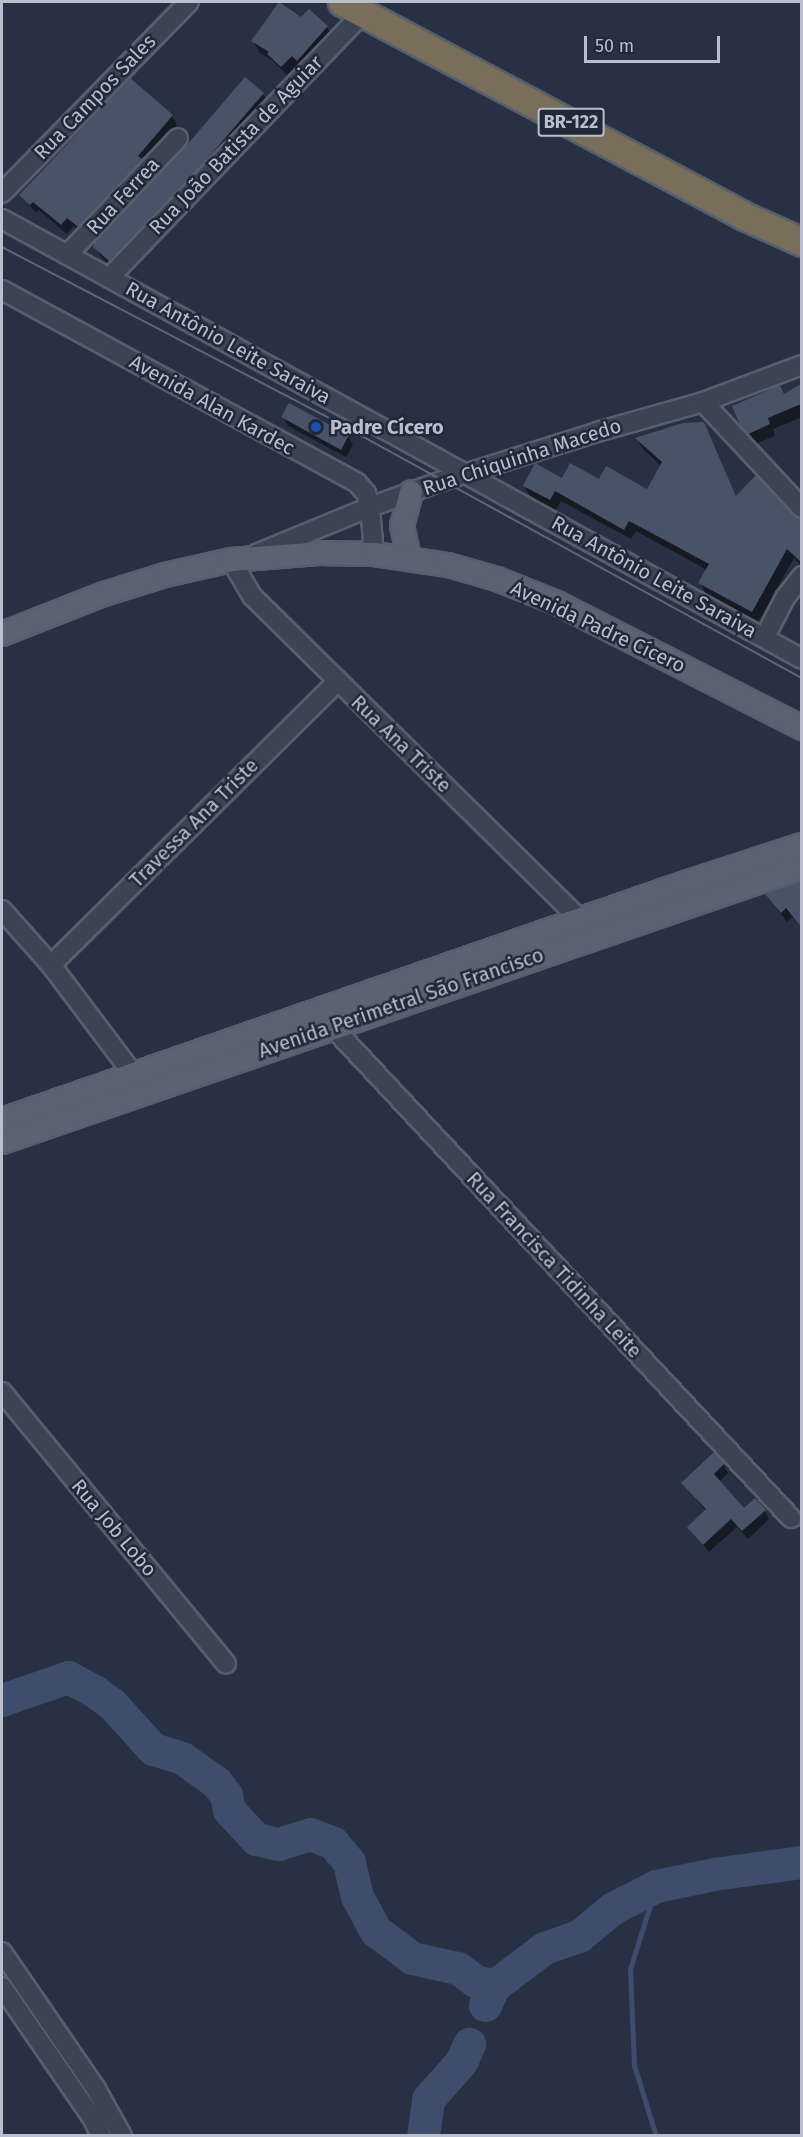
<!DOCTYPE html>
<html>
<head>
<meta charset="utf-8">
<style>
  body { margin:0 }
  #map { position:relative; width:803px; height:2137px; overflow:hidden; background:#283143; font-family:"Fira Sans",sans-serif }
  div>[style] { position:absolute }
  .shadow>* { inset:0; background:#0007 }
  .stream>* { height:5px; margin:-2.5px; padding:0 2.5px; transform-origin:2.5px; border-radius:2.5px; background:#3e4d6b }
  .river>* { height:33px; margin:-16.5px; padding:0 16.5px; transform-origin:16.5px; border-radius:16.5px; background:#3e4d6b }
  .building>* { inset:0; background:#495367 }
  .roads { filter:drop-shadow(2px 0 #575f6d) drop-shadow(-2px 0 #575f6d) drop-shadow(0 2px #575f6d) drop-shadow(0 -2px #575f6d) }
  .minor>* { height:18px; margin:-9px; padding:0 9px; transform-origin:9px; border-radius:9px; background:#3c4453 }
  .major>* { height:22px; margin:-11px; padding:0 11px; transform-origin:11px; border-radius:11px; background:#5a6372 }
  .highway>* { height:27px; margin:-13.5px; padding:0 13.5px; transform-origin:13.5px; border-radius:13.5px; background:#786e59 }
  .tram>* { height:1.5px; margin:-0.75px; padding:0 0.75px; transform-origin:0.75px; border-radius:0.75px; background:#5e6779 }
  .dots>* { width:16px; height:16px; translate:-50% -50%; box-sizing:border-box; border:3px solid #212938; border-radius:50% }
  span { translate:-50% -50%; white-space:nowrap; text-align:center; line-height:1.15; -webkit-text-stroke:5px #212938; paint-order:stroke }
  .shield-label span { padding:2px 4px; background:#212938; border:2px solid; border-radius:4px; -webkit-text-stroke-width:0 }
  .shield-label { font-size:18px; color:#b9bfcc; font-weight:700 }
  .street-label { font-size:20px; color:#b9bfcc }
  .poi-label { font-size:20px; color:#b9bfcc; font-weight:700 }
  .left { translate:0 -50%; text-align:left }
  .frame { position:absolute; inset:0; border:3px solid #b9bfcc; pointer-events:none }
  .scale { position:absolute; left:584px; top:36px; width:136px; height:27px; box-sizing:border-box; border:3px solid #b9bfcc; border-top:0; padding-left:8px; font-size:18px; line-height:21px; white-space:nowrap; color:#b9bfcc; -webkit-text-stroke:4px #212938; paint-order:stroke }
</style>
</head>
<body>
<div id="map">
  <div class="shadow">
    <i style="clip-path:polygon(309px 11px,327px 27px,333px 39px,304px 71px,299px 66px,289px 77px,273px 61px,260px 53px,253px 41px,302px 19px)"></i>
    <i style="clip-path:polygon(245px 79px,263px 94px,269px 104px,116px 270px,101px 257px,95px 247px,187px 147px)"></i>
    <i style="clip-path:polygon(172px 116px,177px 125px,84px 235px,73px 226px,67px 234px,39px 210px,36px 213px,21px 195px)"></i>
    <i style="clip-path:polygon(802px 385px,802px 417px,773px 429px,775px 436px,755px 444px,743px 426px)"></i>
    <i style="clip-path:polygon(283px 417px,348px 436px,353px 445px,346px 457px,288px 426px)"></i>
    <i style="clip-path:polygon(709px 434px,737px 498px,802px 520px,802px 566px,794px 558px,758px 622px,706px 594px,700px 583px,707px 570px,636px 531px,631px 539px,561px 501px,556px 510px,531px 497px,524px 486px,563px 480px,600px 481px,647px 491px,661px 466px,643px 449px,637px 439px)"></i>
    <i style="clip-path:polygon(802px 883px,802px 928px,792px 917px,787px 922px,767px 895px)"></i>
    <i style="clip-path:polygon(723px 1464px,728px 1473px,719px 1482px,744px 1510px,765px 1511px,769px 1519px,748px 1539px,737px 1527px,709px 1552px,689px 1527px,706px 1511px,683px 1483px)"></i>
  </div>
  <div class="stream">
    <i style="left:656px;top:1886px;width:87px;rotate:107.4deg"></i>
    <i style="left:630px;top:1969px;width:96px;rotate:87.6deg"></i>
    <i style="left:634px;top:2065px;width:74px;rotate:72.8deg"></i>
  </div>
  <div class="river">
    <i style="left:2px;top:1700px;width:70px;rotate:-19.2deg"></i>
    <i style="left:68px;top:1677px;width:30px;rotate:28deg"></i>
    <i style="left:94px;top:1691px;width:22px;rotate:36deg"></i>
    <i style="left:112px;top:1704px;width:61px;rotate:47.7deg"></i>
    <i style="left:153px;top:1749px;width:30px;rotate:17deg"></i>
    <i style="left:182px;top:1758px;width:42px;rotate:35.2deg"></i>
    <i style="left:216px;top:1782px;width:16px;rotate:52deg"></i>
    <i style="left:226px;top:1795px;width:15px;rotate:79deg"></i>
    <i style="left:229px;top:1810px;width:40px;rotate:47deg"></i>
    <i style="left:256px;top:1839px;width:23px;rotate:13deg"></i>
    <i style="left:278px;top:1844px;width:34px;rotate:-17deg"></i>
    <i style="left:310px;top:1834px;width:25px;rotate:21deg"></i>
    <i style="left:333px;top:1843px;width:25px;rotate:50deg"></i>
    <i style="left:349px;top:1862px;width:35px;rotate:77deg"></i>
    <i style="left:357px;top:1896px;width:40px;rotate:62deg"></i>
    <i style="left:376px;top:1931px;width:45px;rotate:36.9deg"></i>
    <i style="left:412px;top:1958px;width:47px;rotate:12.3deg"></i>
    <i style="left:458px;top:1968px;width:21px;rotate:37deg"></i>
    <i style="left:475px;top:1981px;width:20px;rotate:15deg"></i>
    <i style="left:485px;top:2005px;width:21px;rotate:-65deg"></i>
    <i style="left:494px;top:1986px;width:63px;rotate:-37.2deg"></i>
    <i style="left:544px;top:1948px;width:37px;rotate:-19deg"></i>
    <i style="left:579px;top:1936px;width:44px;rotate:-39.5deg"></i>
    <i style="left:613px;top:1908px;width:48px;rotate:-27.1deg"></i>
    <i style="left:656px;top:1886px;width:59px;rotate:-11.7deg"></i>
    <i style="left:714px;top:1874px;width:89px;rotate:-7.8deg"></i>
    <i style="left:423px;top:2136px;width:37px;rotate:-82deg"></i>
    <i style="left:428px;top:2099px;width:50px;rotate:-48.3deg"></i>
    <i style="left:461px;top:2062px;width:20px;rotate:-66deg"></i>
  </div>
  <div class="building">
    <i style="clip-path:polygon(279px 2px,301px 17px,309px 9px,328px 26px,297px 61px,292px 56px,281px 67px,267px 54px,269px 52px,251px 41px)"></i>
    <i style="clip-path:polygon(245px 77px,264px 93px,202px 165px,109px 261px,93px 247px,95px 242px,186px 146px)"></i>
    <i style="clip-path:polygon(130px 78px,173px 115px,138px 156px,142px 159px,78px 227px,67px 218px,61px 225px,33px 202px,30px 205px,19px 195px)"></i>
    <i style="clip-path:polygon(801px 384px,801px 404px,768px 418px,770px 424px,748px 434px,741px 427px,732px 406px,780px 385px,784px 394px)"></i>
    <i style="clip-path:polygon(289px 403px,349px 435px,341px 450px,281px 417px)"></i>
    <i style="clip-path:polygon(704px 422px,736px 496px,756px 475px,794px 516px,801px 519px,801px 562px,787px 549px,752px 612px,698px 583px,709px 564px,674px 545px,629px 521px,624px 530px,555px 491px,550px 500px,523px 486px,535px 463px,562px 478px,570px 463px,599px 479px,606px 466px,647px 489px,662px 462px,635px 438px,683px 423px)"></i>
    <i style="clip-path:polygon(801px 881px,801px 927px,786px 908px,781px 913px,765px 894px)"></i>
    <i style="clip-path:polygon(714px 1452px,725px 1463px,714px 1474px,744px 1508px,755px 1498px,766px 1510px,742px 1531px,731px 1519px,703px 1545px,687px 1527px,706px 1509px,681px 1483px)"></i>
  </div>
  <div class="roads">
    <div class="minor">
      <i style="left:2px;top:193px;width:267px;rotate:-45.6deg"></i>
      <i style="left:2px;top:219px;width:913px;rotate:28.81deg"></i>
      <i style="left:67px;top:255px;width:161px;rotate:-46.5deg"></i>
      <i style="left:109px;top:278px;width:367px;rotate:-46.2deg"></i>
      <i style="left:2px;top:290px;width:404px;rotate:28.5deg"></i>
      <i style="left:357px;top:483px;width:13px;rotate:48deg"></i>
      <i style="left:366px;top:493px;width:15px;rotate:74deg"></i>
      <i style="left:370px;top:507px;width:47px;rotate:85.1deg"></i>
      <i style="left:703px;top:402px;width:145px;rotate:47deg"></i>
      <i style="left:256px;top:554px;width:123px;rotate:-22.4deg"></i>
      <i style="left:370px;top:507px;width:77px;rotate:-19.9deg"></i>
      <i style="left:442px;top:481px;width:163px;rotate:-17.5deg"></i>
      <i style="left:597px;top:432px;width:110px;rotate:-15.8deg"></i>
      <i style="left:703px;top:402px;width:106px;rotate:-20.5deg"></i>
      <i style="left:231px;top:560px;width:42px;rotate:59.7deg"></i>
      <i style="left:252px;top:596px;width:462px;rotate:44.6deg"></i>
      <i style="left:765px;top:637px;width:44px;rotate:-62.9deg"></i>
      <i style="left:785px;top:598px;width:28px;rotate:-52deg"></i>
      <i style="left:2px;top:910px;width:74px;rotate:48.3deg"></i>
      <i style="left:51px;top:965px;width:138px;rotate:53deg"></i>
      <i style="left:51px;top:965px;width:404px;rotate:-44.7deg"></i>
      <i style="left:325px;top:1019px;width:683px;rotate:46.96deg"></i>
      <i style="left:2px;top:1392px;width:352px;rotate:50.5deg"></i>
      <i style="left:2px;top:1952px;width:166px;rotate:55.5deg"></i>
      <i style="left:96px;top:2089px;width:54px;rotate:61deg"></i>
      <i style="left:2px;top:1987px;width:160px;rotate:55.4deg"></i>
      <i style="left:93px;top:2119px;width:19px;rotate:65deg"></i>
    </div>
    <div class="major">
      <i style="left:409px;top:558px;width:33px;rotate:-102deg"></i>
      <i style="left:402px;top:526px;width:35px;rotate:-75deg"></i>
      <i style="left:2px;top:634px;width:110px;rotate:-21.4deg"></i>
      <i style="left:104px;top:594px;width:64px;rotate:-17.3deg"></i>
      <i style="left:165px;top:575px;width:68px;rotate:-12.8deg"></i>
      <i style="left:231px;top:560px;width:88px;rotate:-4.5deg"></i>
      <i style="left:319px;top:553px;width:55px;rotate:1deg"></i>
      <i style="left:374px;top:554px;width:75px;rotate:8.5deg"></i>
      <i style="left:448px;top:565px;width:51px;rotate:15.9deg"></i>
      <i style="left:497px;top:579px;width:65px;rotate:21.8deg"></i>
      <i style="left:557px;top:603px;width:275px;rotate:27deg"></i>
      <i style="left:2px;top:1120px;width:720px;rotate:-19.14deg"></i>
      <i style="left:682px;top:884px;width:126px;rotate:-18deg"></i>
      <i style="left:2px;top:1142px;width:846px;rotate:-18.97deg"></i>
    </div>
    <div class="highway">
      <i style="left:342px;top:2px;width:453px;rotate:28deg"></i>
      <i style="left:742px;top:215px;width:66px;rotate:24.2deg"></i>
    </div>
  </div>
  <div class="tram">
    <i style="left:2px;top:247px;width:361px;rotate:27.6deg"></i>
    <i style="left:322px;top:414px;width:548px;rotate:28.81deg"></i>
  </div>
  <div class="dots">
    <i style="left:316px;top:427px;background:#1a4fb4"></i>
  </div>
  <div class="shield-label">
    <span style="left:571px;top:122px">BR-122</span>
  </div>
  <div class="street-label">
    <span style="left:95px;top:97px;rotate:-46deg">Rua Campos Sales</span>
    <span style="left:236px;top:145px;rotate:-46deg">Rua João Batista de Aguiar</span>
    <span style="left:123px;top:196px;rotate:-47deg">Rua Ferrea</span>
    <span style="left:228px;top:343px;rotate:29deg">Rua Antônio Leite Saraiva</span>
    <span style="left:212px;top:405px;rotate:29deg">Avenida Alan Kardec</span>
    <span style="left:522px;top:457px;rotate:-18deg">Rua Chiquinha Macedo</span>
    <span style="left:654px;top:577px;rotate:29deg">Rua Antônio Leite Saraiva</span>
    <span style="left:598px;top:627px;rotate:25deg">Avenida Padre Cícero</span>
    <span style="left:401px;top:744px;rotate:44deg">Rua Ana Triste</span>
    <span style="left:194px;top:823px;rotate:-45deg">Travessa Ana Triste</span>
    <span style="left:401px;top:1003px;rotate:-19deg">Avenida Perimetral São Francisco</span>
    <span style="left:554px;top:1265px;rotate:47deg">Rua Francisca Tidinha Leite</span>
    <span style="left:114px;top:1528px;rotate:50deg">Rua Job Lobo</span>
  </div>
  <div class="poi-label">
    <span class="left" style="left:330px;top:427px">Padre Cícero</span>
  </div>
  <div class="frame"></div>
  <div class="scale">50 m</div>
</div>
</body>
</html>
